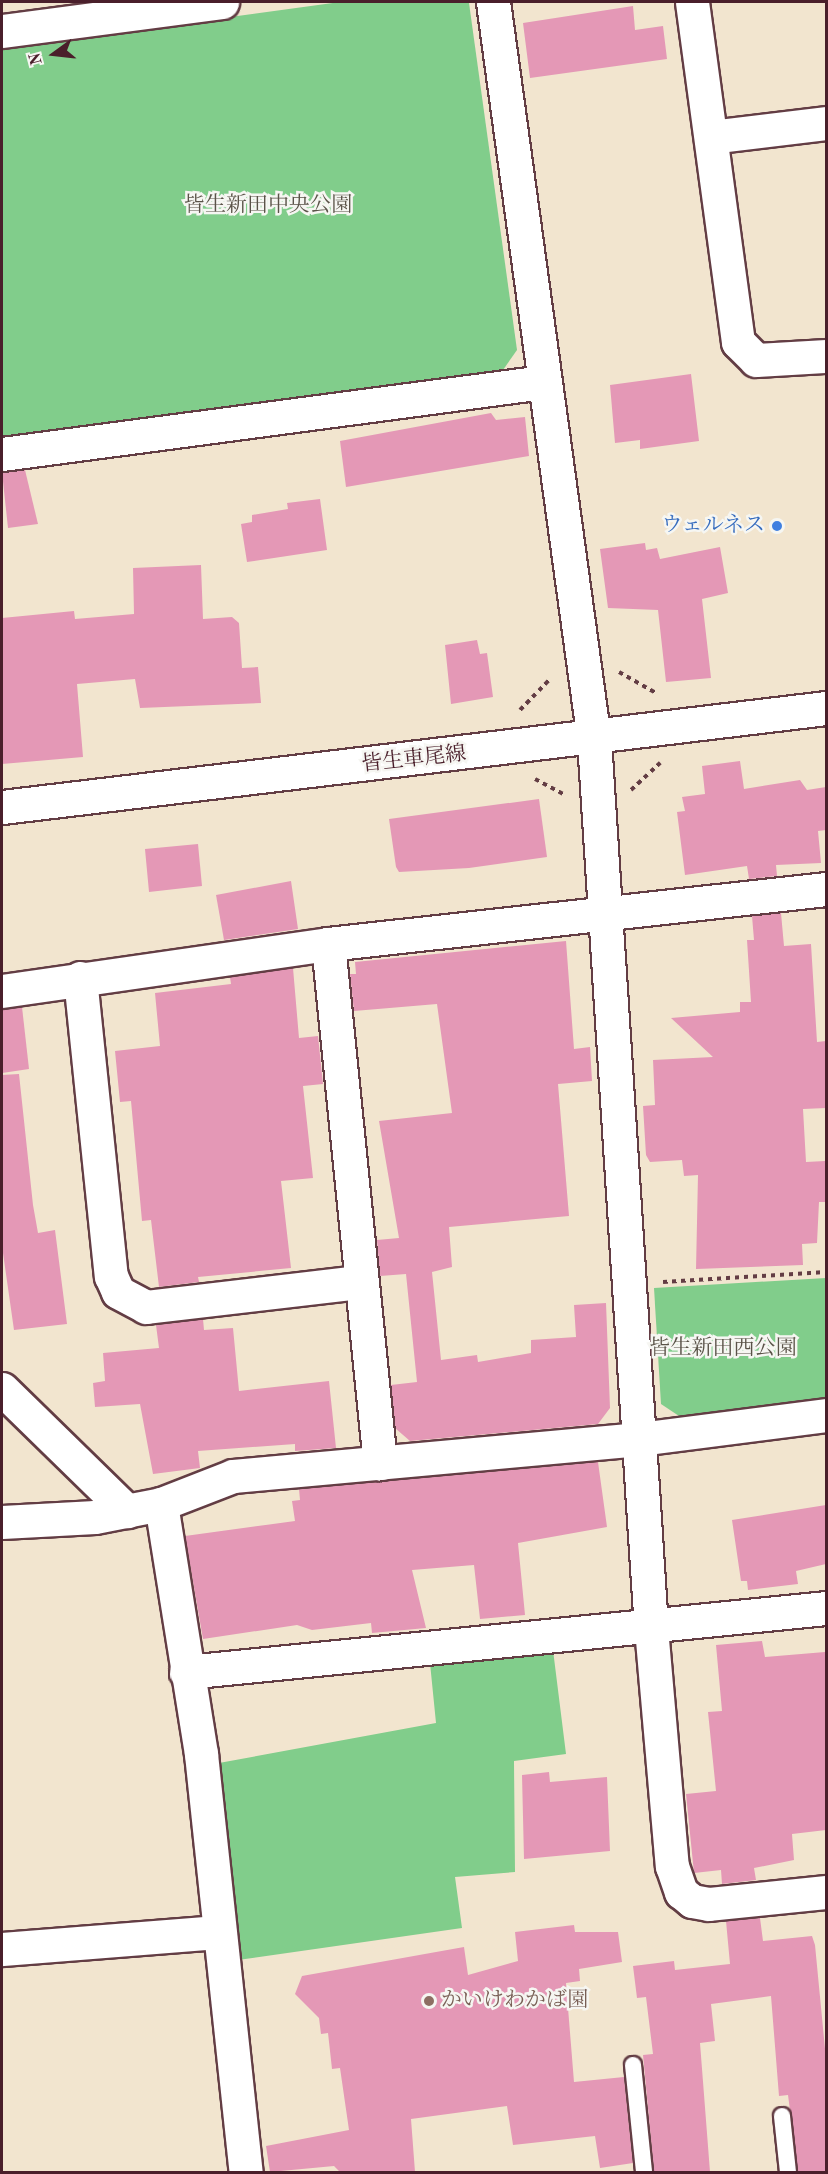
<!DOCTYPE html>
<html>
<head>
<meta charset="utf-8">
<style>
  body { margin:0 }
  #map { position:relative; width:828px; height:2174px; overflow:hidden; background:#f2e5cf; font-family:"Old Standard TT","Noto Serif JP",serif }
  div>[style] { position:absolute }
  .green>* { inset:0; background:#81cd8b }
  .building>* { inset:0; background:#e498b6 }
  .path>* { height:4px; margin-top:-2px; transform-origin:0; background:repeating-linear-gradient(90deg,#633d44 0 4.5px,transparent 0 9px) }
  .roads { filter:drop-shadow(2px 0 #633d44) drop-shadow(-2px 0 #633d44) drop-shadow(0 2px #633d44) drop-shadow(0 -2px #633d44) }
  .service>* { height:16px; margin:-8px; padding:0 8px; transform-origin:8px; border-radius:8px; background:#fff }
  .minor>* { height:33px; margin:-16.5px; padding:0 16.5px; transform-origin:16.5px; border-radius:16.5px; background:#fff }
  .tertiary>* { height:33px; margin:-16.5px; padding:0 16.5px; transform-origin:16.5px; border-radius:16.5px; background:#fff }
  .secondary>* { height:33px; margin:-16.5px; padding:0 16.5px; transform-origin:16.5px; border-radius:16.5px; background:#fff }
  .dots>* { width:16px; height:16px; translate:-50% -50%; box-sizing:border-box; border:3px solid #f6f6f2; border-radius:50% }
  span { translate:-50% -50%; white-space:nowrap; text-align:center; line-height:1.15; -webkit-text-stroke:5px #f6f6f2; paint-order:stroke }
  .park-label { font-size:21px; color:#5a5348 }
  .shop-label { font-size:21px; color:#366cbe }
  .right { translate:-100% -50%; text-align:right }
  .street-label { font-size:21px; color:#4a1f2b }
  .education-label { font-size:21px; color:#785e54 }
  .left { translate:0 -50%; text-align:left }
  .frame { position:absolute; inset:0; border:3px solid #4a1f2b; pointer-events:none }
  .north { position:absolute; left:24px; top:24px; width:60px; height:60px; -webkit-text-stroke:4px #f6f6f2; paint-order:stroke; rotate:255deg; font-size:16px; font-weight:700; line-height:24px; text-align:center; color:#4a1f2b }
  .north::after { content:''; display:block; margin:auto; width:21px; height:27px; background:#4a1f2b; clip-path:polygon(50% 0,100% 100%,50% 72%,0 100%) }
</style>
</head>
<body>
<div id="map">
  <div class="green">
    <i style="clip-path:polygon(340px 2px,469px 3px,517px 350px,503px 370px,2px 437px,2px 48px)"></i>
    <i style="clip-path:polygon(826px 1278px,826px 1401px,682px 1418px,661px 1404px,654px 1288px)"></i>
    <i style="clip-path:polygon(553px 1650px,566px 1754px,514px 1761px,515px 1872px,455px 1877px,462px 1928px,238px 1960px,219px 1763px,436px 1723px,430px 1663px)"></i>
  </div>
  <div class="building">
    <i style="clip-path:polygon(633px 6px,635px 30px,663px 26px,667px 59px,530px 78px,523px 23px)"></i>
    <i style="clip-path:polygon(691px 374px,699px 441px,640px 449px,640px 440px,615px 443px,610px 385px)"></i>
    <i style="clip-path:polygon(491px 413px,496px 420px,525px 417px,529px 456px,346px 487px,340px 441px)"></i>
    <i style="clip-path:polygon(25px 470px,38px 524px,8px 528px,2px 472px)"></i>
    <i style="clip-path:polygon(320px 499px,327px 550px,247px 562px,241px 524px,252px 522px,252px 515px,288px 509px,287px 503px)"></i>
    <i style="clip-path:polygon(645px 543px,646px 550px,657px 548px,660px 559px,720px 547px,728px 593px,702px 599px,711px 678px,666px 682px,658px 610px,608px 608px,600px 549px)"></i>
    <i style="clip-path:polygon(201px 565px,203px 619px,232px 617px,239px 623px,242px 668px,258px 667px,261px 703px,140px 708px,135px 679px,77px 684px,83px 757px,2px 764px,2px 618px,74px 611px,75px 619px,134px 614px,133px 568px)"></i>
    <i style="clip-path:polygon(477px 640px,480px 654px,487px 653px,493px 697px,451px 704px,445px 645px)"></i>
    <i style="clip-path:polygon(740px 761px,744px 789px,800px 780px,807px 790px,826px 787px,826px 830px,818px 831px,821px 863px,776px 865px,777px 876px,749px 879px,747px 866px,685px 875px,677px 812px,685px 811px,682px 797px,705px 794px,702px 766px)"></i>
    <i style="clip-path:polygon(539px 799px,547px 857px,469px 868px,399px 872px,396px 867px,389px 819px)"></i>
    <i style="clip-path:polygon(198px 844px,202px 886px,149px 892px,145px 849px)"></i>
    <i style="clip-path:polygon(291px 881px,298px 929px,224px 940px,216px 895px)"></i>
    <i style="clip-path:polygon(781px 913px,784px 946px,811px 944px,817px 1042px,826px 1041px,826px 1108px,803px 1109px,806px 1162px,825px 1161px,826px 1202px,819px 1202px,817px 1243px,802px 1244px,803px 1265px,696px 1269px,698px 1175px,684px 1176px,682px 1160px,650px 1162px,646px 1155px,643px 1106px,655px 1105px,653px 1060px,713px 1057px,671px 1018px,740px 1012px,740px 1002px,751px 1002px,747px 940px,754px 940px,752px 916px)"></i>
    <i style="clip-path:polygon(566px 941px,574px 1049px,590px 1047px,592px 1081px,558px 1084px,569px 1216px,449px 1227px,452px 1267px,432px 1272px,441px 1360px,477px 1355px,478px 1362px,531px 1353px,531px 1340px,576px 1337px,574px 1305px,606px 1303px,610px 1408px,598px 1424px,410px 1441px,395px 1428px,391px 1385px,417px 1382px,406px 1274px,380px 1276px,377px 1240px,399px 1238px,379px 1121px,452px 1113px,437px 1004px,354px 1011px,350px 974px,356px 974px,355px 962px)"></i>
    <i style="clip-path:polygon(293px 968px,299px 1038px,318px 1036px,323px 1084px,303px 1086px,313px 1178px,281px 1181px,291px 1268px,198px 1277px,199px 1282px,159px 1287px,151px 1220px,142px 1221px,131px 1101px,120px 1102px,115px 1051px,160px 1046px,155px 993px,231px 984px,230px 977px)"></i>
    <i style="clip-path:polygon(22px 1007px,29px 1069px,2px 1073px,2px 1009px)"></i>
    <i style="clip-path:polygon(19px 1074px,33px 1205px,38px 1233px,55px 1230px,67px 1324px,14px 1330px,2px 1246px,2px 1075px)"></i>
    <i style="clip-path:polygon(203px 1319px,204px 1330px,233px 1328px,239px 1391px,329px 1381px,336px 1448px,295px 1451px,295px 1444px,198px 1451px,200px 1468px,153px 1474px,140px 1404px,95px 1407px,93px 1383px,105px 1381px,103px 1353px,159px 1348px,156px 1325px)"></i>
    <i style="clip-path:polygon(598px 1462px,607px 1527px,518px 1543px,525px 1615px,480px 1619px,474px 1565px,412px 1570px,426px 1628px,372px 1633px,371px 1623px,312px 1630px,297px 1625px,203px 1639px,185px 1536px,295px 1521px,292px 1501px,300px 1500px,299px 1489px)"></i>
    <i style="clip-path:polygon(826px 1505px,826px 1564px,796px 1571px,798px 1584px,748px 1590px,747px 1581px,741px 1581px,732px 1520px)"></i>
    <i style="clip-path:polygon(762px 1641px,765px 1657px,825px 1652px,826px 1830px,792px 1834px,794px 1860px,754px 1868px,756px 1880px,722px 1884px,721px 1870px,694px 1873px,686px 1794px,716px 1791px,708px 1712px,722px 1711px,716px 1645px)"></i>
    <i style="clip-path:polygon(549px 1772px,550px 1782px,607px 1777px,610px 1851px,524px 1859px,522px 1775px)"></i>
    <i style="clip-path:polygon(760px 1918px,763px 1941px,812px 1936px,815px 1945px,826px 2059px,826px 2172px,798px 2172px,788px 2095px,779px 2096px,771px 1996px,711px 2004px,715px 2041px,700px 2043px,710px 2172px,654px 2172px,643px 2055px,653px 2054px,646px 1997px,637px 1998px,633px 1966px,674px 1961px,675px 1970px,730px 1964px,726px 1921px)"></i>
    <i style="clip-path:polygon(574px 1925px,575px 1932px,618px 1932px,622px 1962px,579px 1969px,580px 1981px,566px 1983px,574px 2082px,624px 2077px,633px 2163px,600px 2168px,595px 2136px,513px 2145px,507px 2106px,411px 2119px,415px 2172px,340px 2172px,334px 2166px,270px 2172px,266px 2146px,349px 2130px,340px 2068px,332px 2069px,328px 2033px,321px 2034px,319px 2018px,295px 1994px,302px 1976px,464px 1947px,468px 1975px,518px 1961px,515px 1932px)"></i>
  </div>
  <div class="path">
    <i style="left:619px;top:672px;width:43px;rotate:29.6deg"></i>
    <i style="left:520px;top:710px;width:43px;rotate:-45.9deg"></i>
    <i style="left:535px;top:779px;width:32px;rotate:28deg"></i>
    <i style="left:631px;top:790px;width:40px;rotate:-43deg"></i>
    <i style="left:663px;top:1282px;width:163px;rotate:-3.5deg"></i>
  </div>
  <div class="roads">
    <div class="service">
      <i style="left:633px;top:2065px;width:108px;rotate:84.1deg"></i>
      <i style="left:782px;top:2116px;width:56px;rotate:83.9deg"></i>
    </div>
    <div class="minor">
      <i style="left:692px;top:2px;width:343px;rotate:82.3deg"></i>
      <i style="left:738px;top:342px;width:25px;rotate:45deg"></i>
      <i style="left:756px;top:360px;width:70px;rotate:-3.3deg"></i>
      <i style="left:2px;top:31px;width:222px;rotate:-7.5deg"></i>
      <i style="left:711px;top:137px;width:116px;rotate:-6.9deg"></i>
      <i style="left:2px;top:454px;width:546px;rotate:-7.58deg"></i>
      <i style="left:328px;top:944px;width:522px;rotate:84.28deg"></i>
      <i style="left:80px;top:978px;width:300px;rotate:84.1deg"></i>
      <i style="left:111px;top:1276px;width:17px;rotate:66deg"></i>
      <i style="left:118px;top:1292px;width:32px;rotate:28deg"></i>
      <i style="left:146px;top:1307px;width:215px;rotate:-6.7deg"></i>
      <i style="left:2px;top:991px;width:329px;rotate:-8.2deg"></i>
      <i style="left:328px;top:944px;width:501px;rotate:-6.3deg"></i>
      <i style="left:2px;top:1389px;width:175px;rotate:44.3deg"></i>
      <i style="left:161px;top:1504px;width:253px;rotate:80.9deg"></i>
      <i style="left:201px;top:1754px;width:420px;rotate:83.9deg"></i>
      <i style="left:2px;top:1522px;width:93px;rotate:-3.1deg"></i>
      <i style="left:95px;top:1517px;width:67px;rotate:-11.1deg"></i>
      <i style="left:161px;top:1504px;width:77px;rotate:-21.3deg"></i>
      <i style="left:233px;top:1476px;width:408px;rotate:-5.2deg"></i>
      <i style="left:639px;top:1439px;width:189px;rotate:-7.3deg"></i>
      <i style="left:651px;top:1628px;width:239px;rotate:85deg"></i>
      <i style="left:672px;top:1866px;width:28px;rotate:71deg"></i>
      <i style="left:681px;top:1892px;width:14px;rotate:39deg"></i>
      <i style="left:692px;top:1901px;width:17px;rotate:10deg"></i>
      <i style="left:709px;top:1904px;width:118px;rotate:-5.9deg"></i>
      <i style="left:186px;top:1672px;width:643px;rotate:-5.71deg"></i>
      <i style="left:2px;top:1949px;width:216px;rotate:-4.5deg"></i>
    </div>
    <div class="tertiary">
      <i style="left:493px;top:2px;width:745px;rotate:82.21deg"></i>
      <i style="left:594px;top:740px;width:890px;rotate:86.33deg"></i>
    </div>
    <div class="secondary">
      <i style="left:2px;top:807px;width:830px;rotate:-6.85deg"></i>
    </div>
  </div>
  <div class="dots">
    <i style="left:777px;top:526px;background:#3f7fe0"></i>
    <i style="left:429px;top:2001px;background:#8d6e63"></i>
  </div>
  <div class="park-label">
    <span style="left:268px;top:206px">皆生新田中央公園</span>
    <span style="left:723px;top:1349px">皆生新田西公園</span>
  </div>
  <div class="shop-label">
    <span class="right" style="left:765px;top:526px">ウェルネス</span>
  </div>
  <div class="street-label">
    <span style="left:414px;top:760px;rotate:-6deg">皆生車尾線</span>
  </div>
  <div class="education-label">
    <span class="left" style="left:441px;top:2001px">かいけわかば園</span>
  </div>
  <div class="frame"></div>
  <div class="north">N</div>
</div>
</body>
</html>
